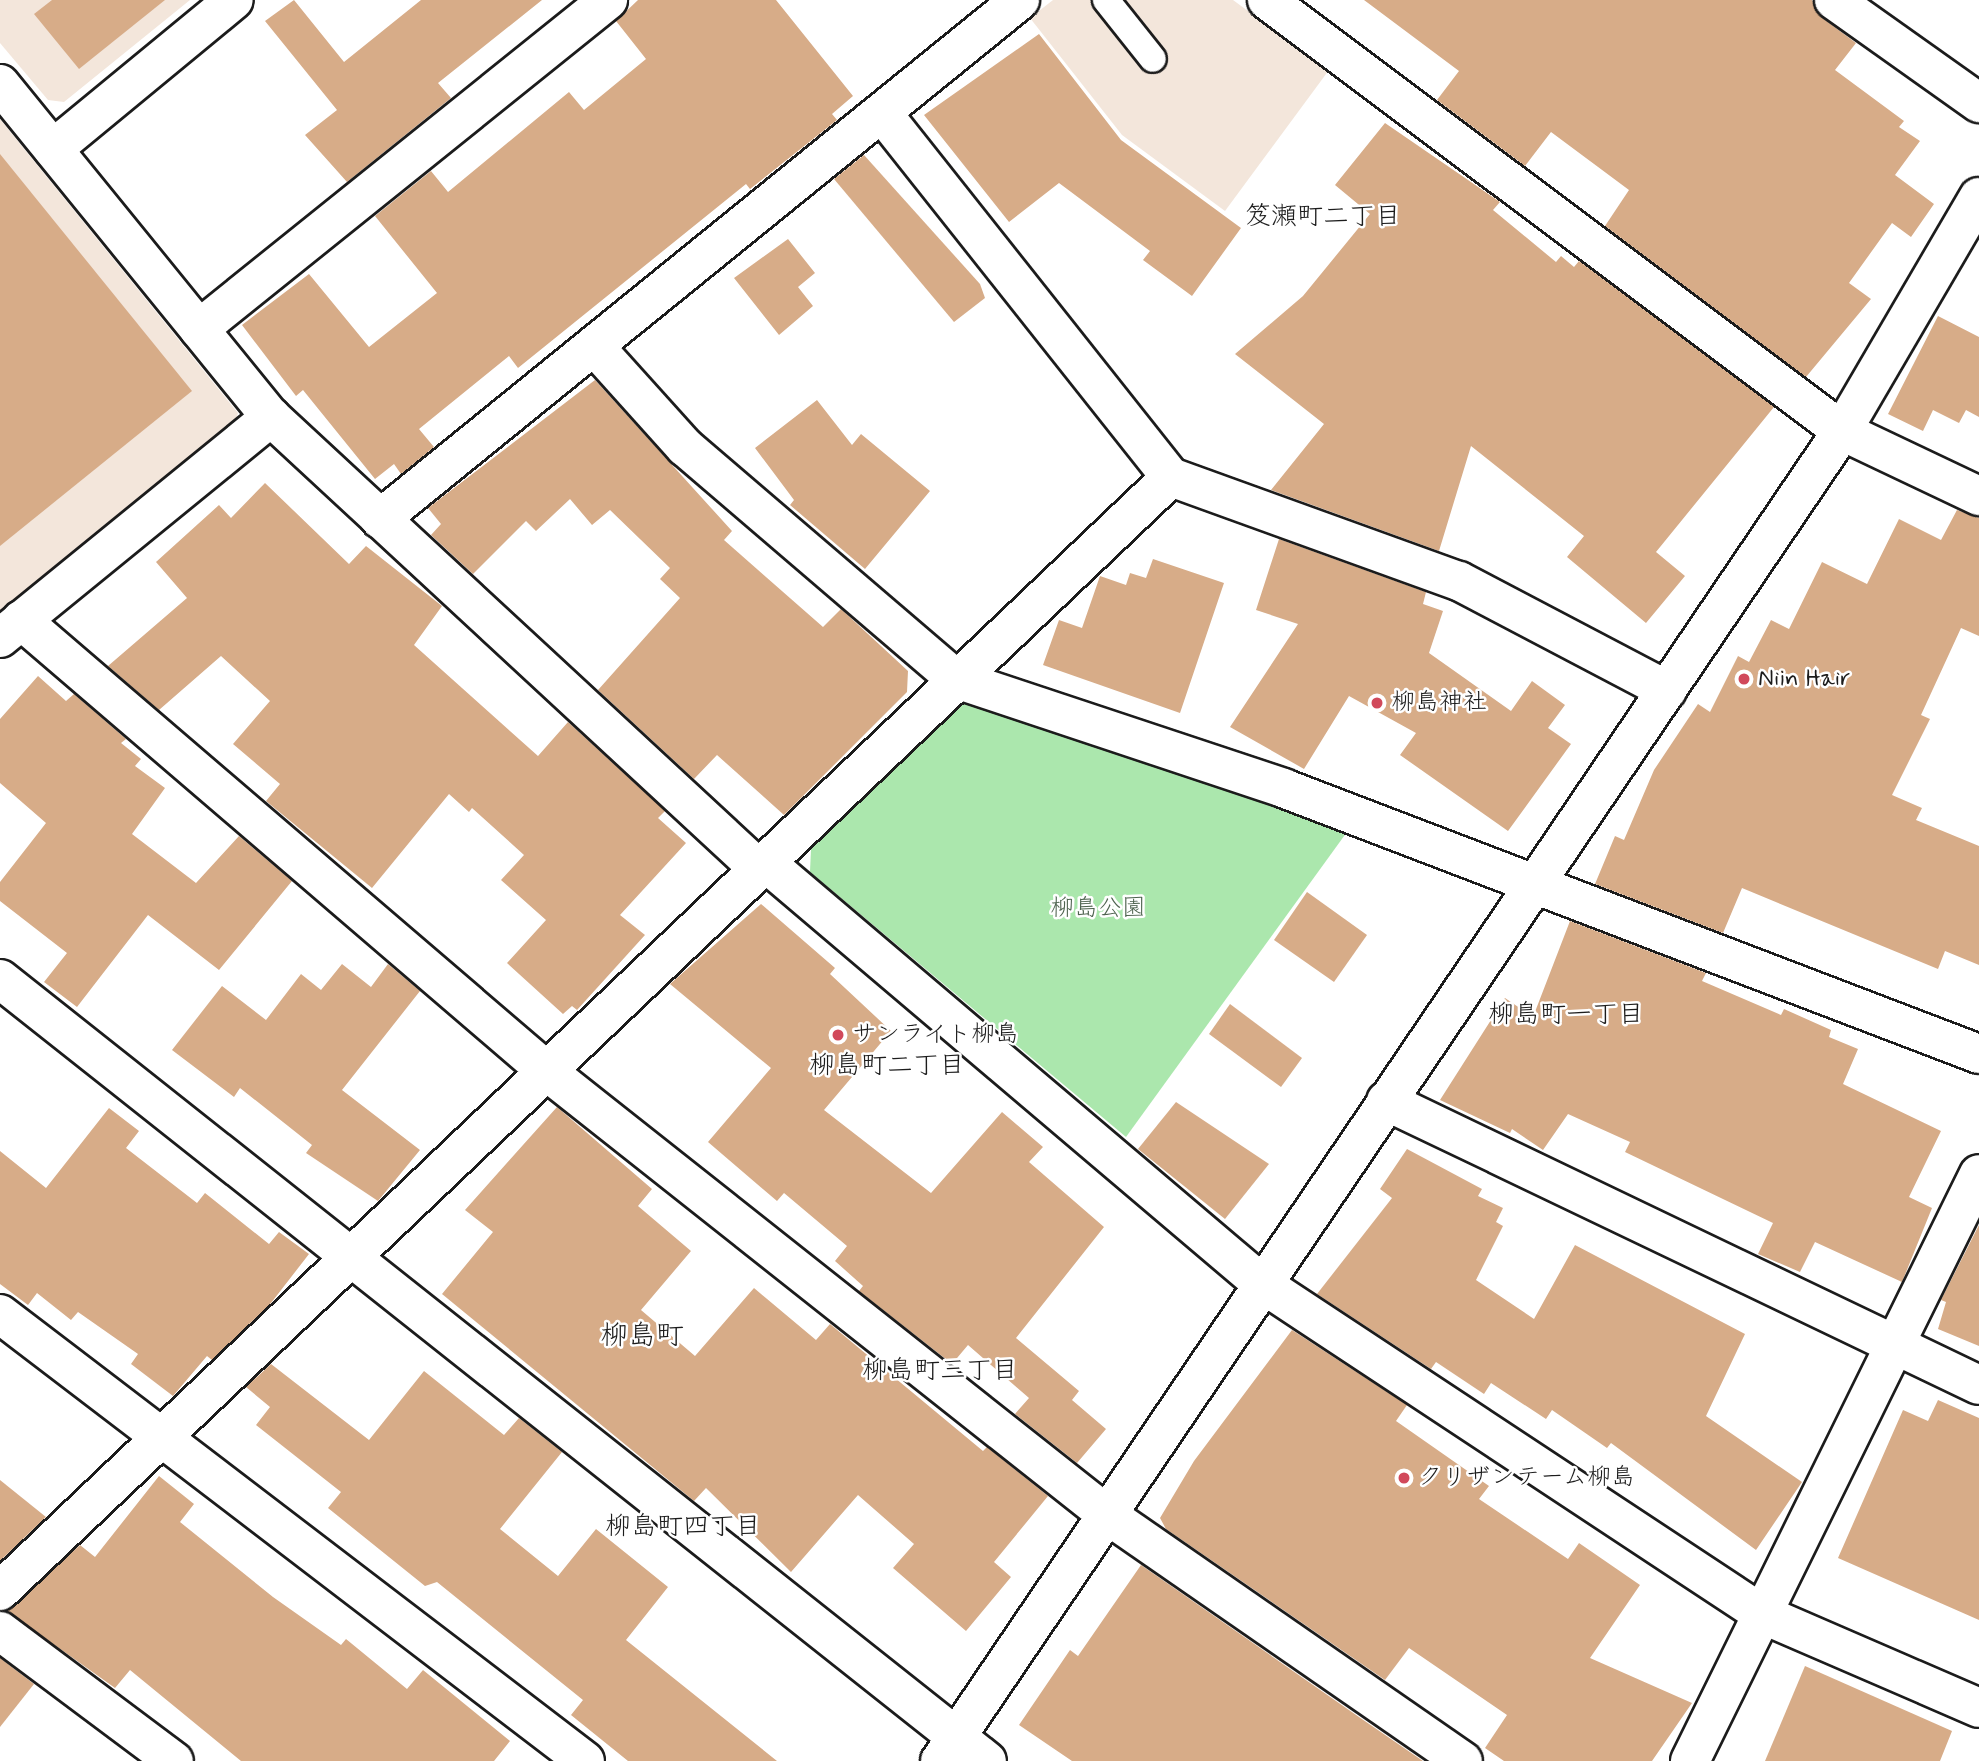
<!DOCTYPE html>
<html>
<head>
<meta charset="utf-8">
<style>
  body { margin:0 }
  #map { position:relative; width:1979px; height:1761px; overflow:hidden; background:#fff; font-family:Mynerve,"Klee One",sans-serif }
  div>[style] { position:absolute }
  .built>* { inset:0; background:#f3e6db }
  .green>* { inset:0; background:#abe7ad }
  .building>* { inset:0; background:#d7ac88 }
  .roads { filter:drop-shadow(2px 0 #1c1c1c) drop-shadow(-2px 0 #1c1c1c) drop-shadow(0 2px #1c1c1c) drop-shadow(0 -2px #1c1c1c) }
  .lane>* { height:26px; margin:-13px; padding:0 13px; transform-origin:13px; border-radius:13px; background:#fff }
  .street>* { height:38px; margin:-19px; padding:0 19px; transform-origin:19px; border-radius:19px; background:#fff }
  .secondary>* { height:38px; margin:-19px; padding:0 19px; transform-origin:19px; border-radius:19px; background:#fff }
  .dots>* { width:19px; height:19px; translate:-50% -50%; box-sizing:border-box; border:4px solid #fff; border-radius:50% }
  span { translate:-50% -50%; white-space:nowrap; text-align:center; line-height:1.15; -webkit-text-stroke:5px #fff; paint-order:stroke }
  .poi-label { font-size:24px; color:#1c1c1c }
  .left { translate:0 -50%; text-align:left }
  .park-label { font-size:24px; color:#4e634f }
  .neighbourhood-label { font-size:26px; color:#1c1c1c }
  .quarter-label { font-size:28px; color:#1c1c1c }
</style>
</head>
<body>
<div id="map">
  <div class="built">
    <i style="clip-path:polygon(0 0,190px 0,64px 102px,48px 100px,0 43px)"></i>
    <i style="clip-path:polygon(1053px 0,1233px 0,1329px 70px,1225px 211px,1122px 135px,1030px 18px)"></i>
    <i style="clip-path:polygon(0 119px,238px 413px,234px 425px,0 614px)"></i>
  </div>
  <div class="green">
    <i style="clip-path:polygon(963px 699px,1347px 832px,1126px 1137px,810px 872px,811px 849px)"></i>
  </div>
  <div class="building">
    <i style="clip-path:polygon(52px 0,165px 0,79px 69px,34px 14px)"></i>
    <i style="clip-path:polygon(294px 0,344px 62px,421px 0,542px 0,438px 83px,451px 98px,347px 182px,305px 135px,337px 110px,265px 21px)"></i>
    <i style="clip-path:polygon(638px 0,776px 0,853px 96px,832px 114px,837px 120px,750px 189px,746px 184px,518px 368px,509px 356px,419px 429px,434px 447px,401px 474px,394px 464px,375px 479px,303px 390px,296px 396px,242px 325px,309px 274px,369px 347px,437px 293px,375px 216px,431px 171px,448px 192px,569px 92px,584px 110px,646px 59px,616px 21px)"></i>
    <i style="clip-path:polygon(1364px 0,1812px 0,1821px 17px,1856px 43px,1835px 70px,1904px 121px,1899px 127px,1920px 141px,1895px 175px,1934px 204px,1911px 237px,1892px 223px,1849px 283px,1871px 299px,1806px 377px,1605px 226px,1629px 190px,1551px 132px,1525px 166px,1437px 100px,1459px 71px)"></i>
    <i style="clip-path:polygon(1039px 34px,1121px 140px,1241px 228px,1192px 296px,1143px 260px,1150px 251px,1059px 183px,1009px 222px,924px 115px)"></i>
    <i style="clip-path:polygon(1385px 123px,1500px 202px,1493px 210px,1556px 262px,1561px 256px,1574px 267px,1579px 261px,1774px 407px,1656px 552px,1685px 576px,1646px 623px,1567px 557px,1584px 536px,1471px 446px,1439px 551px,1271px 490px,1324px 424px,1235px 354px,1303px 296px,1370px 214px,1335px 185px)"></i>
    <i style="clip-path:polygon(0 154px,192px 391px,0 546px)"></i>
    <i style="clip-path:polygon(864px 155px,980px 284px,985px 298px,954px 322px,834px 179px)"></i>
    <i style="clip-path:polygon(788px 239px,815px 273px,798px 287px,813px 306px,779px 335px,734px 278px)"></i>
    <i style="clip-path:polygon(1938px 316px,1979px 337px,1979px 417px,1966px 410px,1959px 423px,1933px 410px,1923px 431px,1888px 414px)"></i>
    <i style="clip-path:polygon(595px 380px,732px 531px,724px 540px,823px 627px,841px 609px,908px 671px,907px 692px,784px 815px,717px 755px,694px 779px,598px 690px,680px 598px,660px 579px,670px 568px,610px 510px,592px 525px,570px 499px,536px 531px,526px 521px,473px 574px,431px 535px,441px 524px,428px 508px)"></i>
    <i style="clip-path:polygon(817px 400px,852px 445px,861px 434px,930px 491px,865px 569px,790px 505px,794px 500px,755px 448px)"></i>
    <i style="clip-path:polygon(265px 483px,349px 564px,366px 546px,442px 606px,414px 645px,538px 756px,568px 722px,665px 811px,658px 818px,686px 843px,620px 915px,645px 935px,577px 1010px,572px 1006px,563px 1014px,507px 963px,546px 920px,501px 880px,524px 855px,472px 808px,469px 812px,449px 794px,372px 888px,266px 801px,280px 784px,233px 744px,270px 701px,221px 656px,159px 710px,108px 666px,187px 598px,156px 562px,219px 505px,231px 518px)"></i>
    <i style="clip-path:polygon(1957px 510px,1979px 518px,1979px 636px,1961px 628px,1921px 715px,1930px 719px,1892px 795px,1922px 808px,1916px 820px,1979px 846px,1979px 965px,1945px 951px,1938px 969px,1742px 888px,1723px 933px,1595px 884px,1615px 836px,1624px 840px,1654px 770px,1698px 704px,1710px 712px,1738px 656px,1749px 662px,1771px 620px,1789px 629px,1822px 562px,1867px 584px,1899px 519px,1941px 540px)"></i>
    <i style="clip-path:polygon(1279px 539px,1426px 592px,1423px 604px,1443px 611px,1429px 653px,1511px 711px,1532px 681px,1565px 705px,1548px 728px,1571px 744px,1508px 831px,1400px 755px,1416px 733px,1349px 696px,1304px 769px,1230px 727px,1298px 624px,1256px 610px)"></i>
    <i style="clip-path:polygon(1153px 559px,1224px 583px,1180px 713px,1043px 665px,1059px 620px,1082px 628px,1100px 576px,1126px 585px,1130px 573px,1146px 578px)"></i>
    <i style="clip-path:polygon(38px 676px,66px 701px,74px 694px,126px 739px,121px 743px,141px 759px,135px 766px,165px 788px,132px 834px,196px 883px,239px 836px,292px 881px,219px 970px,148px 915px,77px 1007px,44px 982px,67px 953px,0 901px,0 882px,46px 823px,0 783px,0 719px)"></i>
    <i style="clip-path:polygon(1307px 892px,1367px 935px,1334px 982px,1274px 940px)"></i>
    <i style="clip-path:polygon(761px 904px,835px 968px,830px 974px,891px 1031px,824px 1110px,931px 1193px,1002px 1112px,1043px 1147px,1029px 1162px,1104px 1227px,1016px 1338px,1079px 1391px,1072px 1400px,1106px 1429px,1077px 1463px,1015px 1414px,1029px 1398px,968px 1345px,952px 1364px,859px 1291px,863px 1286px,835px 1261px,847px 1246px,784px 1193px,777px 1201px,708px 1142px,771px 1068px,670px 984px)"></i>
    <i style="clip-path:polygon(1570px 921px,1706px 973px,1702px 981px,1781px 1015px,1784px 1009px,1831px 1030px,1829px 1037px,1858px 1049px,1843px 1084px,1941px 1131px,1909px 1197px,1932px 1208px,1902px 1282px,1815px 1242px,1800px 1272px,1758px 1254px,1773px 1223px,1625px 1152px,1630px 1142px,1568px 1114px,1543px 1150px,1512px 1129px,1510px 1133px,1440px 1100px,1505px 998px,1533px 1017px)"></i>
    <i style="clip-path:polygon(342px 964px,371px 987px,388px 964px,420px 991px,342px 1090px,420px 1150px,378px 1201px,306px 1153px,312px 1145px,240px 1088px,234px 1097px,172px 1050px,222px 986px,266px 1020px,301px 974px,321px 990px)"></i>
    <i style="clip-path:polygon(1230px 1004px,1302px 1058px,1281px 1087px,1209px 1034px)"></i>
    <i style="clip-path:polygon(1176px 1102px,1269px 1164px,1225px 1219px,1138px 1149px)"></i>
    <i style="clip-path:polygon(557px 1107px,652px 1189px,638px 1206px,691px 1251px,641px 1310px,695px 1356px,754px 1288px,816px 1340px,830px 1324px,983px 1451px,987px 1447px,1048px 1496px,994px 1562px,1011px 1577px,966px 1631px,893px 1568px,914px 1544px,858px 1495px,791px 1572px,706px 1488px,694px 1501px,442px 1294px,493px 1232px,465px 1210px)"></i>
    <i style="clip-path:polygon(109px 1108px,139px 1131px,126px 1148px,197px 1203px,205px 1193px,269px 1244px,279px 1232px,309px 1254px,271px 1303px,212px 1360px,207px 1356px,173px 1396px,131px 1364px,138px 1354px,78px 1312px,71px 1320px,37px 1293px,28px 1305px,0 1284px,0 1151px,46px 1188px)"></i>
    <i style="clip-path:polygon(1407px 1149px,1482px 1189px,1478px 1196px,1503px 1208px,1496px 1222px,1503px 1226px,1476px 1280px,1534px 1319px,1575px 1245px,1745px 1334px,1706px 1416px,1802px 1482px,1756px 1550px,1611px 1443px,1607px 1448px,1552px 1410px,1546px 1419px,1491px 1383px,1484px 1394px,1436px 1362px,1431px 1369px,1317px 1294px,1392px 1198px,1380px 1189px)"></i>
    <i style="clip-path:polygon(1979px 1225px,1979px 1346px,1938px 1329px,1946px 1302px,1941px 1300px)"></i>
    <i style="clip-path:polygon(1292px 1330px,1407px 1405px,1396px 1421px,1489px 1486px,1479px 1499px,1568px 1559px,1579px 1543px,1640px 1585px,1590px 1658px,1692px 1703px,1652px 1761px,1504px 1761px,1485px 1748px,1507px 1715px,1409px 1648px,1385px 1680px,1166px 1529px,1160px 1518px,1194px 1461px)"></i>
    <i style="clip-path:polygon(271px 1364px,369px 1440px,424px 1371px,504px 1435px,519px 1418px,562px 1452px,500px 1529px,558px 1576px,596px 1529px,668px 1587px,626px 1640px,777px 1761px,628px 1761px,571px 1715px,583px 1700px,437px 1582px,425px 1586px,328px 1508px,341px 1492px,256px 1425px,270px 1407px,246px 1387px)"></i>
    <i style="clip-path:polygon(1938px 1400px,1979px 1418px,1979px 1620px,1838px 1558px,1903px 1410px,1928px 1421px)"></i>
    <i style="clip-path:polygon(159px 1476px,194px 1504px,180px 1522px,273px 1597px,341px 1645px,346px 1639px,407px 1689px,423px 1670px,510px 1741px,494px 1761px,241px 1761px,130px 1670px,115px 1688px,7px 1611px,80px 1545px,95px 1557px)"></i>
    <i style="clip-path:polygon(0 1480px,46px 1517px,0 1561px)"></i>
    <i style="clip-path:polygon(1141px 1565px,1359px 1717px,1423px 1761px,1072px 1761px,1019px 1725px,1070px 1650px,1078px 1656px)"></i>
    <i style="clip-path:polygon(0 1658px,34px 1684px,0 1727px)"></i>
    <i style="clip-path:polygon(1805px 1666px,1952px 1731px,1940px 1761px,1765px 1761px)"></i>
  </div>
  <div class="roads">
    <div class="lane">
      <i style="left:1106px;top:0;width:75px;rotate:51.5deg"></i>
    </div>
    <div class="street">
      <i style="left:1267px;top:0;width:719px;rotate:36.85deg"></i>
      <i style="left:1842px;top:431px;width:152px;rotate:25.4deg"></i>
      <i style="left:1834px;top:0;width:178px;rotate:35.4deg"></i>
      <i style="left:0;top:84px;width:429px;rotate:50.9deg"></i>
      <i style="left:271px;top:417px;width:665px;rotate:42.81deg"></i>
      <i style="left:882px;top:113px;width:465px;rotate:51.6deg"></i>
      <i style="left:1171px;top:477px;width:306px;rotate:19.9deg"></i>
      <i style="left:1459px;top:581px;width:235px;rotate:27.7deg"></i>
      <i style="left:53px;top:149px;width:234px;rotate:-39.5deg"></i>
      <i style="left:199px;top:329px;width:525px;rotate:-38.81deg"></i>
      <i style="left:594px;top:346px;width:136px;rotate:48deg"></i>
      <i style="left:685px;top:447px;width:357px;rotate:40.6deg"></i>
      <i style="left:956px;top:679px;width:345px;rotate:18.4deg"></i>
      <i style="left:1283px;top:788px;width:745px;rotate:20.92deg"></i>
      <i style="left:380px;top:519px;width:824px;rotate:-39.04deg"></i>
      <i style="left:21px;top:620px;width:696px;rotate:40.63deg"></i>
      <i style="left:549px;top:1073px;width:710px;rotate:38.37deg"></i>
      <i style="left:1106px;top:1514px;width:434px;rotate:34.7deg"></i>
      <i style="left:0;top:638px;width:350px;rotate:-39.2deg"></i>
      <i style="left:765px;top:862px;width:651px;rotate:40.32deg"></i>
      <i style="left:1261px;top:1283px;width:600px;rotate:33.45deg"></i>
      <i style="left:1762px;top:1614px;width:236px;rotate:23.4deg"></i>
      <i style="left:1535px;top:884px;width:547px;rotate:-55.87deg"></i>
      <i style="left:1842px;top:431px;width:271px;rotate:-59.7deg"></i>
      <i style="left:0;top:979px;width:1259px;rotate:38.39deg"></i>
      <i style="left:1386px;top:1101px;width:657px;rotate:25.59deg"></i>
      <i style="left:0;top:1314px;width:736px;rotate:37.38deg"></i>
      <i style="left:0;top:1591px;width:1616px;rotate:-43.57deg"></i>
      <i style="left:0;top:1631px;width:217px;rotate:36.8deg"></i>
      <i style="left:1690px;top:1761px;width:654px;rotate:-63.79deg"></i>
    </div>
    <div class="secondary">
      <i style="left:940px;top:1761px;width:1060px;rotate:-55.85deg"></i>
    </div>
  </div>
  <div class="dots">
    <i style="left:1744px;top:679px;background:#d1495b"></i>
    <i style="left:1377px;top:703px;background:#d1495b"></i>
    <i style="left:838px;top:1035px;background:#d1495b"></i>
    <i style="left:1404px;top:1478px;background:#d1495b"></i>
  </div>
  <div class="poi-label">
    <span class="left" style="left:1758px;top:679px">Niin Hair</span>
    <span class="left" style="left:1391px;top:703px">柳島神社</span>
    <span class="left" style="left:852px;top:1035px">サンライト柳島</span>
    <span class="left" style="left:1418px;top:1478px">クリザンテーム柳島</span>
  </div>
  <div class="park-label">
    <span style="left:1098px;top:909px">柳島公園</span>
  </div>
  <div class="neighbourhood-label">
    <span style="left:1323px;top:218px">笈瀬町二丁目</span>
    <span style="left:1566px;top:1016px">柳島町一丁目</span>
    <span style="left:887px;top:1067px">柳島町二丁目</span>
    <span style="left:940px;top:1372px">柳島町三丁目</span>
    <span style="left:683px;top:1528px">柳島町四丁目</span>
  </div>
  <div class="quarter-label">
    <span style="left:642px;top:1337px">柳島町</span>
  </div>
</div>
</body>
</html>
